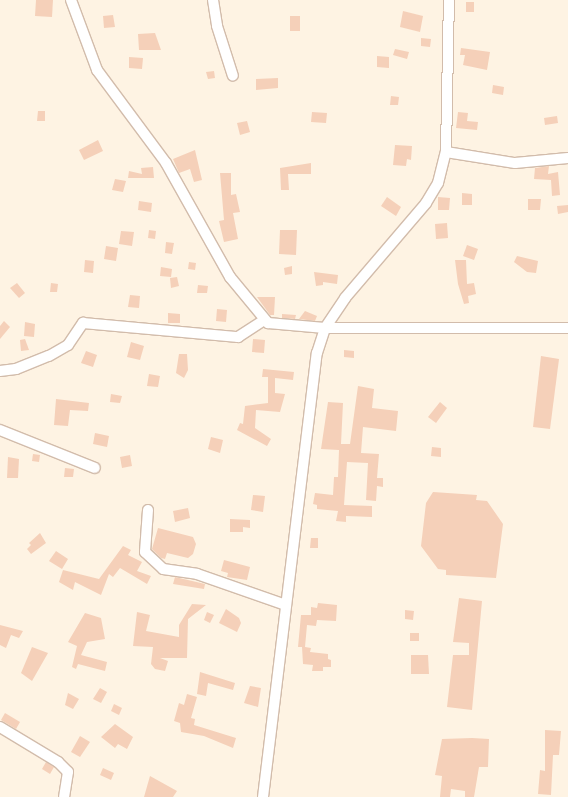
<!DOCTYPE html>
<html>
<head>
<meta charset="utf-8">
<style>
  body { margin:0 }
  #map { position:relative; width:568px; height:797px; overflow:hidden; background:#fef3e3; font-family:"Archivo Narrow",sans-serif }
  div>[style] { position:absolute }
  .building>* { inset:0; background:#f5d0b9 }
  .roads { filter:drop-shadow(1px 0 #d2bcab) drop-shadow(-1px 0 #d2bcab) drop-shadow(0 1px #d2bcab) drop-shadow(0 -1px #d2bcab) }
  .minor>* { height:10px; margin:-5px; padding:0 5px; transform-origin:5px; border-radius:5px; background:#fff }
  span { translate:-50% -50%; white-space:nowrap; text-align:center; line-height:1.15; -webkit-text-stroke:3px #fff7ea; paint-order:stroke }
</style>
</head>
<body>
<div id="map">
  <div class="building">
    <i style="clip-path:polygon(36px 0,53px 0,52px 17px,35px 16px)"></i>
    <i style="clip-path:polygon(466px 2px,474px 2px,474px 12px,466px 12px)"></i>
    <i style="clip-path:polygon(403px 11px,423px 16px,420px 32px,400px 27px)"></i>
    <i style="clip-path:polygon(113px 15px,115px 27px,104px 28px,103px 16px)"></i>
    <i style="clip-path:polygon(290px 16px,300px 16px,300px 31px,290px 31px)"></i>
    <i style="clip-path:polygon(155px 33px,161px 50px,139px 50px,138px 34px)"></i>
    <i style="clip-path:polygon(421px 38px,431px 39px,430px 47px,421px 46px)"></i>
    <i style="clip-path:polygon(461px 48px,490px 52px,487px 70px,463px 65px,465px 55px,460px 55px)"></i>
    <i style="clip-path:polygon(395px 49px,409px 52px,407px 59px,393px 55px)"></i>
    <i style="clip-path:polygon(377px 56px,389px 57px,389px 68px,377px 67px)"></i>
    <i style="clip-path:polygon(129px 57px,143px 58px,142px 69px,129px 68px)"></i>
    <i style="clip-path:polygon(214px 71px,215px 78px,208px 79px,206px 72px)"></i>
    <i style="clip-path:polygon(278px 78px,278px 88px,256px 90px,256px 79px)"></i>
    <i style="clip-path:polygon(493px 85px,504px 87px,503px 95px,492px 93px)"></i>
    <i style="clip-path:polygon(391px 96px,399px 97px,398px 105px,390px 105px)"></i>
    <i style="clip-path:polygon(38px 111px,45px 111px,45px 121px,37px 121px)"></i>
    <i style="clip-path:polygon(312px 112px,327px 113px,326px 123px,311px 122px)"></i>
    <i style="clip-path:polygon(458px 112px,468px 113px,467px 121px,478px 122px,477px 130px,456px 128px)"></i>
    <i style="clip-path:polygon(557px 116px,558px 123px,545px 125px,544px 118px)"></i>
    <i style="clip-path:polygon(247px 121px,250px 132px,240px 135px,237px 123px)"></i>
    <i style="clip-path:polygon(98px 140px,103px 151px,84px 160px,79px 150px)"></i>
    <i style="clip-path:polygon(395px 145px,412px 146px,411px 160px,407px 159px,406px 166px,393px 165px)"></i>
    <i style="clip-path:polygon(195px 150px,202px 180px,194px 182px,190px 169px,179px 173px,173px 159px)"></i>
    <i style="clip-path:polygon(311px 163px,311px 174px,288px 174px,289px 190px,281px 190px,280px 168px)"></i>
    <i style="clip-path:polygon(549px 166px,548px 174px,558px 172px,560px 195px,552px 196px,551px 180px,534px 179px,535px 168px)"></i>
    <i style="clip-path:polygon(153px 167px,154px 178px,128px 178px,129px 171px,142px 174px,141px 168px)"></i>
    <i style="clip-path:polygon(220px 173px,231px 173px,231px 195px,236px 194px,240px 212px,233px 213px,238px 239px,224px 242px,219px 221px,224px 220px)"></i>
    <i style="clip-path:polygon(115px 179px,126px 181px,123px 192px,112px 190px)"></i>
    <i style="clip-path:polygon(462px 193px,472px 194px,472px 205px,462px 205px)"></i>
    <i style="clip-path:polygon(387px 197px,401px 207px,396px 216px,381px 206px)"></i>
    <i style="clip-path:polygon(438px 197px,450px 198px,449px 210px,438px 210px)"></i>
    <i style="clip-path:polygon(528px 199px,541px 199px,540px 210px,528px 210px)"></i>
    <i style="clip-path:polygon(139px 201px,152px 203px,151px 212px,138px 210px)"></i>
    <i style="clip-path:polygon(568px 205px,568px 212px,558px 214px,557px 206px)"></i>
    <i style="clip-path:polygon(447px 223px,448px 238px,436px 239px,435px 224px)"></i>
    <i style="clip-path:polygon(149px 230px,156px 231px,155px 239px,148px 238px)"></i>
    <i style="clip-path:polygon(280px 230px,297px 230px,296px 255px,279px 254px)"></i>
    <i style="clip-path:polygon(121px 231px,134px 232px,132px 246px,119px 244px)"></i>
    <i style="clip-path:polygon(166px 242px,174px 243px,172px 254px,165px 253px)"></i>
    <i style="clip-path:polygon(467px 245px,478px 249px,474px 260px,463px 256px)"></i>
    <i style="clip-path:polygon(106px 246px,118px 248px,116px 261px,104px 259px)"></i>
    <i style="clip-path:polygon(517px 256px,538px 261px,536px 273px,527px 272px,514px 262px)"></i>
    <i style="clip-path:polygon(85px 260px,94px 261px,93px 273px,84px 272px)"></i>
    <i style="clip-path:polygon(455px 260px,466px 260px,467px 284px,474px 283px,476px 294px,468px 296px,469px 303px,464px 304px,458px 284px)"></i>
    <i style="clip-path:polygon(189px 262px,196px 263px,195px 270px,188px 269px)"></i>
    <i style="clip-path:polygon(292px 266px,292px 274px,285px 275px,284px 268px)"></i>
    <i style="clip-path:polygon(161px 267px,172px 269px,171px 277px,160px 276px)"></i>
    <i style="clip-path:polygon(314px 272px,338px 275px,337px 284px,323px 282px,323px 285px,316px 286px)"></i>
    <i style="clip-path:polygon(177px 277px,179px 286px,171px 288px,170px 278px)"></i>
    <i style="clip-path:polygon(17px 283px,25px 293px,19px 298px,10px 288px)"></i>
    <i style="clip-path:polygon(51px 283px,58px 284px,57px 292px,50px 292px)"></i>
    <i style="clip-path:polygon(198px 285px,208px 286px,207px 293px,197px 293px)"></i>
    <i style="clip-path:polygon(130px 295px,140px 296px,139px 308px,128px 307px)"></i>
    <i style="clip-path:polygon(257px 297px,275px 297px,274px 315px,270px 315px)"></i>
    <i style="clip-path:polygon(217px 309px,227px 310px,226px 322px,216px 321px)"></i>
    <i style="clip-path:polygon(305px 311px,317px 316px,315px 321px,299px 319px)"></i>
    <i style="clip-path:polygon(168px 313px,180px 314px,180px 323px,168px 323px)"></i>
    <i style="clip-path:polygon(282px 314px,296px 315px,295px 319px,282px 318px)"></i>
    <i style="clip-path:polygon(4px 321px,10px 327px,0 339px,0 326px)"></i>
    <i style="clip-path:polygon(25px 322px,35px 324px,34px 337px,24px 336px)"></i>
    <i style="clip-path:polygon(25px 339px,29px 350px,21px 351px,20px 340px)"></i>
    <i style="clip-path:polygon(253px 339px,265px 340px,264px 353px,252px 352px)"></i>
    <i style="clip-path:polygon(131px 342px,144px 346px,140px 360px,127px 357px)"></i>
    <i style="clip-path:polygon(344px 350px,354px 351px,354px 358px,344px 357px)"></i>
    <i style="clip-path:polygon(86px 351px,97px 355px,93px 367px,81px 363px)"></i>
    <i style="clip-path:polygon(179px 354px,187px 354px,188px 370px,184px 378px,176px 373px)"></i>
    <i style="clip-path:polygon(541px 356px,559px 359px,550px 429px,533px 427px)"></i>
    <i style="clip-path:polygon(263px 369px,294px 372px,293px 380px,275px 378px,275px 393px,285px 394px,280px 412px,256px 410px,255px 428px,271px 439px,267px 446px,237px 430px,240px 423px,243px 424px,245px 406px,268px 403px,268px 377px,262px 377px)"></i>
    <i style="clip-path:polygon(149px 374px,160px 376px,158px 387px,147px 386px)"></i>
    <i style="clip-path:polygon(358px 386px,374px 389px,372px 408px,398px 411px,396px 431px,363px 427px,361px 453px,379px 454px,377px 478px,383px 478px,383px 487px,377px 486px,376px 501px,366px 500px,368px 463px,347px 462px,344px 505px,372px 506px,372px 517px,346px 516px,346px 522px,336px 521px,338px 511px,317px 509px,317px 505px,313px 504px,315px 493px,333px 495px,334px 477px,338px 477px,339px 450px,321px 449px,328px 402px,343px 403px,341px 444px,350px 444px)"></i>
    <i style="clip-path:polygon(111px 394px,122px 396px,120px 403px,110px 402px)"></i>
    <i style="clip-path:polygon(56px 399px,89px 403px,88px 411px,70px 410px,68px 426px,54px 425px)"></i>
    <i style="clip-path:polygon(440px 402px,447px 408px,436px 423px,428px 417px)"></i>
    <i style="clip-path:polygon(95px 433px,109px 436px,107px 447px,93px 444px)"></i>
    <i style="clip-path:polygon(211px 437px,223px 440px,220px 453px,208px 449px)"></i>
    <i style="clip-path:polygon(432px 447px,441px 448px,441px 457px,431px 456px)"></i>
    <i style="clip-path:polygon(33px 454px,40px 455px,39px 462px,32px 461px)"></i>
    <i style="clip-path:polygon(130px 455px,132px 466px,122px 468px,120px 457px)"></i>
    <i style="clip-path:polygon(8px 457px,19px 459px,18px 478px,7px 478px)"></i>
    <i style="clip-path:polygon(65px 468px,74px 469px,73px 477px,64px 477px)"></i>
    <i style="clip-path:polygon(433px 492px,477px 495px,476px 500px,487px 501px,503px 524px,496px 578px,446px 575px,446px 570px,438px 569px,421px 546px,426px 503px)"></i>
    <i style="clip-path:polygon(253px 495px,265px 496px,263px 512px,251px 510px)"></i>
    <i style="clip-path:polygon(188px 508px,190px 518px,175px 522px,173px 511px)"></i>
    <i style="clip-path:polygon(230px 519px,250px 520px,250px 528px,243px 527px,243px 532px,230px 532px)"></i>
    <i style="clip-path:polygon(158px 528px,193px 537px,196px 544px,193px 554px,188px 558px,167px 553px,165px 559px,161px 558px,152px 549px)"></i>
    <i style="clip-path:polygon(40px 533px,46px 543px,31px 554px,27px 549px,31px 545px,29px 543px)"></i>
    <i style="clip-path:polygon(311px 538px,318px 538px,318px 548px,310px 548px)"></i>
    <i style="clip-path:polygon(123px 546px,131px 550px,128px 555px,142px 562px,137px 571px,151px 576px,147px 584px,120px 568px,113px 577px,109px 574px,101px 595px,75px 582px,73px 590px,59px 582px,63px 570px,99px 579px)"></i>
    <i style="clip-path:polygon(56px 551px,68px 559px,62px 569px,49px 561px)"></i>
    <i style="clip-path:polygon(224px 560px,250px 567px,247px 580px,227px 577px,228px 573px,221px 571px)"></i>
    <i style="clip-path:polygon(175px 577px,205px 584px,204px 589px,173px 584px)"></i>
    <i style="clip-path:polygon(459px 598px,482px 601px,472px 710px,447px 707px,453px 655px,469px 655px,469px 643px,453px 642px)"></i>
    <i style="clip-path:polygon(318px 603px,337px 605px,336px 621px,317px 620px,316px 626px,307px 625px,305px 647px,311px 648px,310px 652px,328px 654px,328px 659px,331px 660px,331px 667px,323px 667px,323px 671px,312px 671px,313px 665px,303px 664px,302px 647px,298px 647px,301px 615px,311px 615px,311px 607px,317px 608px)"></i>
    <i style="clip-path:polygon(192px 604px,206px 605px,188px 619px,187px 658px,160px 658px,168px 661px,165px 671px,155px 669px,151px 664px,153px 647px,133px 646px,137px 612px,150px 615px,146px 631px,179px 637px,179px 625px)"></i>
    <i style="clip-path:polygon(226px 609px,239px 618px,241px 623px,237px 632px,219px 623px)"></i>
    <i style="clip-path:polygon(405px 610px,414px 611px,413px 620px,405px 619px)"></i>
    <i style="clip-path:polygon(207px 612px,214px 615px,210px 623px,204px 620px)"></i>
    <i style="clip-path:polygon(85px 613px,101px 618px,105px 639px,87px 642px,81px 655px,107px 662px,105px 671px,78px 664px,76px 669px,72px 667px,77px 646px,68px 642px)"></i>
    <i style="clip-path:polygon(0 625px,23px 631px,19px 638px,11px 635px,6px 648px,0 645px)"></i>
    <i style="clip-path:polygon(410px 633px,419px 633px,419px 641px,410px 641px)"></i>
    <i style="clip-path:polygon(32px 647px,48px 653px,32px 681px,21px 673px)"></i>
    <i style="clip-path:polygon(411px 655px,428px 655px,429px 674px,411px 674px)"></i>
    <i style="clip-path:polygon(200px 672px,235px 683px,233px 690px,208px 683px,206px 696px,197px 694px)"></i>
    <i style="clip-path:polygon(250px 686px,261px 688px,258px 707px,244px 703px)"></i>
    <i style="clip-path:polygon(100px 688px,107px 692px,101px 703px,93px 699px)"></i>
    <i style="clip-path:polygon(68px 693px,79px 699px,73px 709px,65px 705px)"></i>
    <i style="clip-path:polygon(187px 694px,197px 697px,191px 718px,195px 719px,194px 725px,236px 738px,233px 748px,204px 736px,181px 732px,180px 723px,174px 721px,179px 703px,184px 705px)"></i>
    <i style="clip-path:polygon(114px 704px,122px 708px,119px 715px,111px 711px)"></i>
    <i style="clip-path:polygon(5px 713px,20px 722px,16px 729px,1px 720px)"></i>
    <i style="clip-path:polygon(115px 724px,133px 737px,127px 749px,118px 744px,115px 748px,101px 737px)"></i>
    <i style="clip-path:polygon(545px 730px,561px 731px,559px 755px,553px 755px,551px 795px,538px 794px,540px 770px,545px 771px)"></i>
    <i style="clip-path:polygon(80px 736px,90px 742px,80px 757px,71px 752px)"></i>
    <i style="clip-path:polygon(472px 738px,489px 739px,488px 767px,479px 767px,474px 797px,465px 797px,465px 791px,451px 789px,450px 797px,440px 797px,442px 776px,435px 775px,442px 739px)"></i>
    <i style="clip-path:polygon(46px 762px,54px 767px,50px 774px,42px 769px)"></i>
    <i style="clip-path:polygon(103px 768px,114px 773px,111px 780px,100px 775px)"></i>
    <i style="clip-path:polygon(150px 776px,177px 791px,173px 797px,144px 797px)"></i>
  </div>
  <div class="roads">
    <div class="minor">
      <i style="left:71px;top:0;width:75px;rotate:69.6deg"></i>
      <i style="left:97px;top:70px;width:116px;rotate:53.4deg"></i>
      <i style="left:166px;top:163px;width:131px;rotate:60.7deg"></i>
      <i style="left:230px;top:277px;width:60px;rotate:50.4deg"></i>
      <i style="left:268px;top:323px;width:57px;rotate:5deg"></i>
      <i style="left:325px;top:328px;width:243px"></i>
      <i style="left:213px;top:0;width:26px;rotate:81deg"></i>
      <i style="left:217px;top:26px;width:52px;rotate:72.3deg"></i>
      <i style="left:446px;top:152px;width:70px;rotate:9.1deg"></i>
      <i style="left:515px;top:163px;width:53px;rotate:-5.4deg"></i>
      <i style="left:0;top:371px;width:16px;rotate:-7deg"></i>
      <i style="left:16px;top:369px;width:35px;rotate:-22deg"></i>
      <i style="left:49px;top:356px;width:22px;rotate:-30deg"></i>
      <i style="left:68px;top:345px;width:27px;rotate:-56deg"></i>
      <i style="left:83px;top:323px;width:156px;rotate:5.2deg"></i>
      <i style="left:238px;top:337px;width:31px;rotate:-33deg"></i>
      <i style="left:0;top:430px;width:102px;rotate:21.8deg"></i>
      <i style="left:148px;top:510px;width:42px;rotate:94.1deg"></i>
      <i style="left:145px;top:552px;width:25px;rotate:43deg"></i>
      <i style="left:163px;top:569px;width:34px;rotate:8deg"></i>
      <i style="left:197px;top:574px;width:94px;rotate:19.2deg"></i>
      <i style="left:0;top:727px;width:68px;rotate:31.1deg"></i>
      <i style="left:58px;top:762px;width:14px;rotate:45deg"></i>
      <i style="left:68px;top:772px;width:25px;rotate:99deg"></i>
      <i style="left:263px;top:797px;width:447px;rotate:-83.1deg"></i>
      <i style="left:317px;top:353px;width:26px;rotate:-72deg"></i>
      <i style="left:325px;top:328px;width:36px;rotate:-56deg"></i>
      <i style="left:345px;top:298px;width:125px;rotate:-49.5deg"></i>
      <i style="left:426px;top:203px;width:23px;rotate:-59deg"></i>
      <i style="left:438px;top:183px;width:32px;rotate:-76deg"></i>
      <i style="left:446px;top:152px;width:152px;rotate:-88.9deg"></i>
    </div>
  </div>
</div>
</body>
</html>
